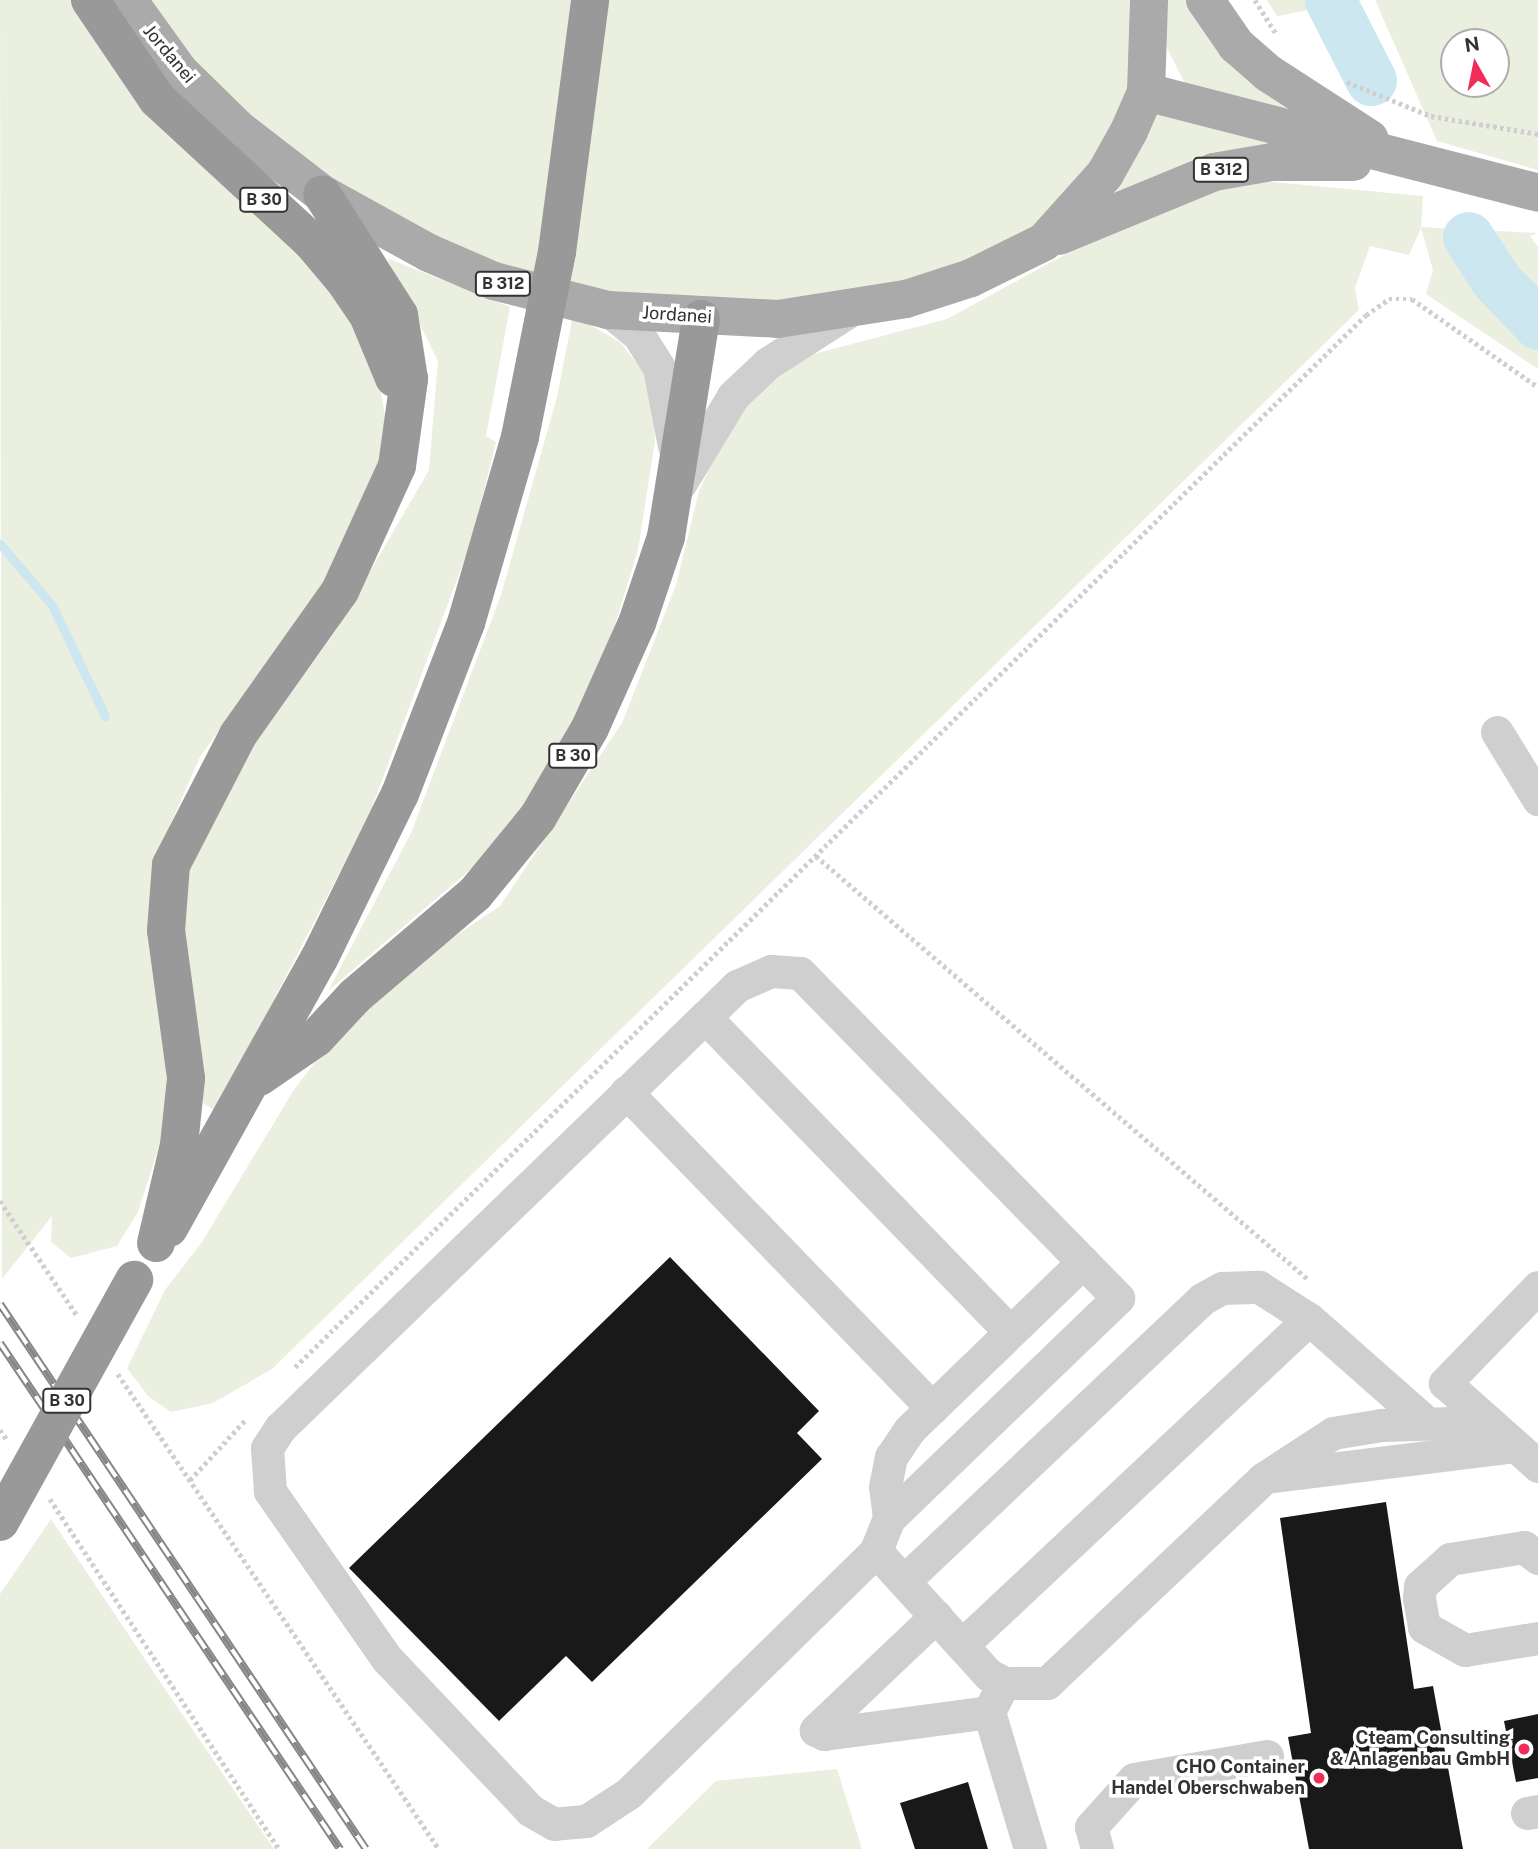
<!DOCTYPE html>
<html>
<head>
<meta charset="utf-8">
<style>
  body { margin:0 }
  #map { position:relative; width:1538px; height:1849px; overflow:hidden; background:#fff; font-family:"Public Sans",sans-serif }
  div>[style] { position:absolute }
  .green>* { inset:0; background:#ebefe0 }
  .stream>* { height:9px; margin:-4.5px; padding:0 4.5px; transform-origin:4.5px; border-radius:4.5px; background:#cce7f0 }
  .river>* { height:51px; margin:-25.5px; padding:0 25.5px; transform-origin:25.5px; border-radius:25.5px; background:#cce7f0 }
  .building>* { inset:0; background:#191919 }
  .path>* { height:4.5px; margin-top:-2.25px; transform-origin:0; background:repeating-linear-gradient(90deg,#cfcfcf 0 3.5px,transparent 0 7px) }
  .minor>* { height:33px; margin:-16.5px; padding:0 16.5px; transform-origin:16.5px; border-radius:16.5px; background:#cfcfcf }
  .major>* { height:38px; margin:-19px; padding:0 19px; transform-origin:19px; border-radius:19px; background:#aaa }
  .highway>* { height:38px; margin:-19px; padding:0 19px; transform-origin:19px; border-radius:19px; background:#999 }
  .rail>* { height:8px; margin-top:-4px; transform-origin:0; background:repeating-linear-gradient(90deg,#fff 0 16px,#878787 0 32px); box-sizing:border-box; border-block:2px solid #878787 }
  .highway-bridge>* { height:38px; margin:-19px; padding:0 19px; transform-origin:19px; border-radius:19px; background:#999 }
  .dots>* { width:19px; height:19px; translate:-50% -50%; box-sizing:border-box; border:4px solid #fff; border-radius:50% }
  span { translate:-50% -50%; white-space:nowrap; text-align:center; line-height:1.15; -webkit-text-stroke:7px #fff; paint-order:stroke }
  .shield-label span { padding:2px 5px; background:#fff; border:2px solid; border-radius:5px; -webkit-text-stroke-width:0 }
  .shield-label { font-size:16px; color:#323232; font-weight:700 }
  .street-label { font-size:18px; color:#323232 }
  .poi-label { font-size:18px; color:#323232; font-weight:700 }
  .right { translate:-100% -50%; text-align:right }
  .north { position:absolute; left:1440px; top:28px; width:70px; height:70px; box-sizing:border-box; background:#fff; border:2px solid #adadad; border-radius:50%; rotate:351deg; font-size:19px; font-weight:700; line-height:28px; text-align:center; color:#323232 }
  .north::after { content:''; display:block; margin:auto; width:24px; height:32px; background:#f22c59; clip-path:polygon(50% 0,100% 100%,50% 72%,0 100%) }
</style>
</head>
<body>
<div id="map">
  <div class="green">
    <i style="clip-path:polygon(0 0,81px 0,331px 282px,377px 368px,385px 416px,381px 458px,357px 535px,200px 757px,167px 832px,149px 918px,164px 1029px,168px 1118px,138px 1212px,117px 1246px,71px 1258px,51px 1242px,52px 1216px,2px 1279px)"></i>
    <i style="clip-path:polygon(147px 0,1135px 0,1136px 76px,1085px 180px,1037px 224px,989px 255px,826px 304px,612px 299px,497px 271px,335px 190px,197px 72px)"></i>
    <i style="clip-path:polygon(1162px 0,1189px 0,1301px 114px,1185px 83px,1162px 39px)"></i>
    <i style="clip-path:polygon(1267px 0,1363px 0,1277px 16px)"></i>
    <i style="clip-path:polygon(evenodd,1375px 0,1538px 0,1538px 170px,1437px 141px,1375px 0,1496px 42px,1496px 84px,1454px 84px,1454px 42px,1496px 42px)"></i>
    <i style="clip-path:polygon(1150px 103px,1314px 142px,1093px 201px)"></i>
    <i style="clip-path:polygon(1251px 180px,1423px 196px,1421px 227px,1538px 233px,1530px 236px,1538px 247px,1538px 369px,1426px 294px,1433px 270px,1421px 228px,1409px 255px,1370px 246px,1355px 288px,1359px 310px,272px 1369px,213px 1403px,171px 1412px,148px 1396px,127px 1368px,165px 1290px,202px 1242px,295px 1088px,342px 1028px,415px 963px,500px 906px,622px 723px,676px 585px,699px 491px,725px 435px,756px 393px,810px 355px,947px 319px,1152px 207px)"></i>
    <i style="clip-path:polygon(387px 258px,510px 307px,486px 436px,496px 442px,472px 539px,368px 818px,216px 1111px,203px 1103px,182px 952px,182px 894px,210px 806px,335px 632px,429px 470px,438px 361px)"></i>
    <i style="clip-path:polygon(573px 315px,620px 342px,653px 384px,655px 441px,638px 550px,614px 628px,567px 743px,505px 840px,328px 991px,411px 833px,501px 595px,557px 397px)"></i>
    <i style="clip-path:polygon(51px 1519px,167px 1692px,274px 1849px,0 1849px,0 1594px)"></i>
    <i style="clip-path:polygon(837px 1769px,862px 1849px,647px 1849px,716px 1781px)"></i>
  </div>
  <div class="stream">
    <i style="left:0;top:544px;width:80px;rotate:49.6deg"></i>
    <i style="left:52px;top:605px;width:123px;rotate:64.5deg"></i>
  </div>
  <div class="river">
    <i style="left:1330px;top:0;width:90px;rotate:62.9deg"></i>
    <i style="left:1468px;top:237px;width:51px;rotate:56.9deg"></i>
    <i style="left:1496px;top:280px;width:61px;rotate:46.3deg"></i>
  </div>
  <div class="building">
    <i style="clip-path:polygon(670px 1257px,819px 1411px,797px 1433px,822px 1459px,592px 1682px,566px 1656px,499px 1721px,349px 1568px)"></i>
    <i style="clip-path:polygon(1386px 1502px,1414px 1689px,1433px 1686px,1463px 1849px,1309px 1849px,1288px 1737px,1311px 1733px,1280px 1518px)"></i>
    <i style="clip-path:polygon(1538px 1714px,1538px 1778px,1516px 1782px,1504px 1721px)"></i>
    <i style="clip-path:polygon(968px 1782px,988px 1849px,915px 1849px,900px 1803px)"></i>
  </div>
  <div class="path">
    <i style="left:1255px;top:0;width:41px;rotate:57.8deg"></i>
    <i style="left:1347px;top:82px;width:91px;rotate:22deg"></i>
    <i style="left:1431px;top:116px;width:109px;rotate:9.5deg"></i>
    <i style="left:816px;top:856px;width:650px;rotate:40.7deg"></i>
    <i style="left:0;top:1201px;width:138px;rotate:56deg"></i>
    <i style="left:295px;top:1367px;width:1501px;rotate:-44.49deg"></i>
    <i style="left:1366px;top:315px;width:28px;rotate:-35deg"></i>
    <i style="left:1389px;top:299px;width:23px"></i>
    <i style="left:1412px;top:299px;width:154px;rotate:34.9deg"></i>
    <i style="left:118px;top:1374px;width:573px;rotate:55.95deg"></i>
    <i style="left:0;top:1430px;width:14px;rotate:54deg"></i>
    <i style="left:190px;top:1480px;width:83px;rotate:-47.4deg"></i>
    <i style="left:50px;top:1499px;width:418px;rotate:56.8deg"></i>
  </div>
  <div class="minor">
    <i style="left:608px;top:310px;width:38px;rotate:39deg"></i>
    <i style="left:638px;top:334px;width:40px;rotate:58deg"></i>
    <i style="left:659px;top:368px;width:79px;rotate:79.1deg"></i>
    <i style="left:680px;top:484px;width:103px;rotate:-58.9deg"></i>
    <i style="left:733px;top:396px;width:48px;rotate:-43.3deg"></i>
    <i style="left:768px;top:363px;width:93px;rotate:-32.7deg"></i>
    <i style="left:1497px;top:732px;width:79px;rotate:58.5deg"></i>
    <i style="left:771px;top:971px;width:29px;rotate:4deg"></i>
    <i style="left:800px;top:973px;width:455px;rotate:45.6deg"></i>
    <i style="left:1118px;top:1298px;width:318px;rotate:136.1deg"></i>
    <i style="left:889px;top:1518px;width:35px;rotate:112deg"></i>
    <i style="left:876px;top:1551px;width:346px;rotate:135.6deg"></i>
    <i style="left:629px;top:1793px;width:51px;rotate:146.9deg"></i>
    <i style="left:586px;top:1821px;width:32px;rotate:175deg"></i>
    <i style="left:554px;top:1824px;width:28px;rotate:-150deg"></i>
    <i style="left:530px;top:1810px;width:208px;rotate:-133.4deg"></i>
    <i style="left:387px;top:1659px;width:205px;rotate:-124.9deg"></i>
    <i style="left:270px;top:1491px;width:43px;rotate:-94deg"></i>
    <i style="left:267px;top:1448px;width:24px;rotate:-57deg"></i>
    <i style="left:280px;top:1428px;width:591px;rotate:-44.04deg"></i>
    <i style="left:705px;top:1017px;width:45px;rotate:-44.1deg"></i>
    <i style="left:737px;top:986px;width:37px;rotate:-24deg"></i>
    <i style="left:705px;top:1017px;width:438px;rotate:45.9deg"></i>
    <i style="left:626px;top:1092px;width:440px;rotate:45.9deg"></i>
    <i style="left:1538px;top:1287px;width:134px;rotate:134.1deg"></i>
    <i style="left:1445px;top:1383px;width:125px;rotate:41.7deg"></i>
    <i style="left:1274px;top:1476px;width:242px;rotate:-7.1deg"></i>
    <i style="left:889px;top:1518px;width:31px;rotate:-97deg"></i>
    <i style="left:885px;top:1487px;width:31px;rotate:-79deg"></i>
    <i style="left:891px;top:1457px;width:32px;rotate:-56deg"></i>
    <i style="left:909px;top:1430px;width:242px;rotate:-44deg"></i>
    <i style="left:876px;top:1551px;width:168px;rotate:47.7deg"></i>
    <i style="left:989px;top:1675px;width:18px;rotate:27deg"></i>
    <i style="left:1005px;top:1683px;width:42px"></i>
    <i style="left:1047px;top:1683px;width:299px;rotate:-43.4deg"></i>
    <i style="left:1264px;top:1478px;width:82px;rotate:-33.1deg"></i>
    <i style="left:1333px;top:1433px;width:49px;rotate:-9.5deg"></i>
    <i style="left:1381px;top:1425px;width:107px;rotate:-1.6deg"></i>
    <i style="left:1538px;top:1558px;width:18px;rotate:-142deg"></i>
    <i style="left:1524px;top:1547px;width:75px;rotate:170.8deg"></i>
    <i style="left:1450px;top:1559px;width:40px;rotate:138deg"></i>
    <i style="left:1420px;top:1586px;width:12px;rotate:95deg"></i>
    <i style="left:1419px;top:1598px;width:29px;rotate:80deg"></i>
    <i style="left:1424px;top:1627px;width:47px;rotate:29.3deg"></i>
    <i style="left:1465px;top:1650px;width:74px;rotate:-9.3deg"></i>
    <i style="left:904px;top:1581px;width:410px;rotate:-43.4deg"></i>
    <i style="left:1202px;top:1299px;width:23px;rotate:-29deg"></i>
    <i style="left:1222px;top:1288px;width:37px;rotate:-2deg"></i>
    <i style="left:1259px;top:1287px;width:59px;rotate:32.6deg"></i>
    <i style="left:1309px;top:1319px;width:156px;rotate:41.4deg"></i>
    <i style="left:936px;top:1616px;width:166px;rotate:136.5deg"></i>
    <i style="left:816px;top:1730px;width:9px;rotate:27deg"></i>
    <i style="left:824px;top:1734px;width:166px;rotate:-7.6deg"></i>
    <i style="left:962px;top:1645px;width:476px;rotate:-43.2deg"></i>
    <i style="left:999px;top:1692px;width:22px;rotate:117deg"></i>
    <i style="left:989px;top:1712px;width:143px;rotate:73.3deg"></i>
    <i style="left:1527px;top:1813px;width:11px;rotate:-10deg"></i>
    <i style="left:1097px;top:1849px;width:23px;rotate:-105deg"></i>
    <i style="left:1091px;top:1827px;width:64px;rotate:-48.1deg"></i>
    <i style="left:1134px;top:1779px;width:135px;rotate:-9.8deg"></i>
  </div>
  <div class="major">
    <i style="left:128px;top:0;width:87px;rotate:54.3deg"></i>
    <i style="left:179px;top:71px;width:83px;rotate:44.5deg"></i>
    <i style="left:238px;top:129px;width:106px;rotate:37.7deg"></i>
    <i style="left:322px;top:194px;width:122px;rotate:28.9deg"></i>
    <i style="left:429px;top:253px;width:71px;rotate:23.3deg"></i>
    <i style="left:494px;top:281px;width:118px;rotate:14.3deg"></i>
    <i style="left:608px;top:310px;width:170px;rotate:3deg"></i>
    <i style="left:778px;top:319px;width:130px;rotate:-8.9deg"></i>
    <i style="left:906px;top:299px;width:68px;rotate:-17.9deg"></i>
    <i style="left:971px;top:278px;width:81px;rotate:-26.3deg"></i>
    <i style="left:1044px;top:242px;width:91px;rotate:-48.1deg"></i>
    <i style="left:1105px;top:174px;width:49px;rotate:-60.8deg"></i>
    <i style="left:1129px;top:131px;width:43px;rotate:-66.4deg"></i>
    <i style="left:1146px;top:92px;width:92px;rotate:-88.1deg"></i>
    <i style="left:1205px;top:0;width:55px;rotate:55.4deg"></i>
    <i style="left:1236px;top:45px;width:43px;rotate:41.2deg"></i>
    <i style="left:1268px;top:73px;width:121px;rotate:32.9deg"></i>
    <i style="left:1146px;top:92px;width:405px;rotate:14.4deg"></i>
    <i style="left:1059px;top:236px;width:168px;rotate:-22.4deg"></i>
    <i style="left:1214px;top:172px;width:59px;rotate:-9.8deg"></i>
    <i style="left:1272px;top:162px;width:81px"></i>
  </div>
  <div class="highway">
    <i style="left:90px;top:0;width:120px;rotate:55.9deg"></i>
    <i style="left:157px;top:99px;width:209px;rotate:42.7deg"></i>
    <i style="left:311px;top:241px;width:51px;rotate:49.8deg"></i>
    <i style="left:344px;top:280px;width:42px;rotate:55.6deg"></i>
    <i style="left:368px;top:315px;width:68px;rotate:67.6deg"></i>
    <i style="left:259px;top:1077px;width:69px;rotate:-34.4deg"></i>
    <i style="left:316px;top:1038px;width:57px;rotate:-47.1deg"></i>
    <i style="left:355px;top:996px;width:157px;rotate:-40.4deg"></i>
    <i style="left:475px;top:894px;width:99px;rotate:-50.7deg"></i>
    <i style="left:538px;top:817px;width:103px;rotate:-59.7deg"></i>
    <i style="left:590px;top:728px;width:115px;rotate:-65.9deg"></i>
    <i style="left:637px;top:623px;width:91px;rotate:-71.4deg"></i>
    <i style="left:666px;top:537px;width:221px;rotate:-80.9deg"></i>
    <i style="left:169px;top:1228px;width:308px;rotate:-60.9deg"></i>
    <i style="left:319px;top:959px;width:184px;rotate:-63.9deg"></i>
    <i style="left:400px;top:794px;width:183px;rotate:-68.9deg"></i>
    <i style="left:466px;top:623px;width:194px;rotate:-73.8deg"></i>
    <i style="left:156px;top:1243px;width:101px;rotate:-76.8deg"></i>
    <i style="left:179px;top:1145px;width:67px;rotate:-84deg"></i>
    <i style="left:186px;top:1078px;width:148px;rotate:-97.7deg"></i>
    <i style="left:166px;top:931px;width:66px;rotate:-85.7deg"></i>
    <i style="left:171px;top:865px;width:146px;rotate:-62.7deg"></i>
    <i style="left:238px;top:735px;width:176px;rotate:-54.7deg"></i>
    <i style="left:340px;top:591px;width:137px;rotate:-65.5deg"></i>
    <i style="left:397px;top:466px;width:88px;rotate:-82.1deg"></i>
    <i style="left:409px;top:379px;width:65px;rotate:-98.9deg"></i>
    <i style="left:399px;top:315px;width:143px;rotate:-122.5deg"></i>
  </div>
  <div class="rail">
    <i style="left:0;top:1304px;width:656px;rotate:56.12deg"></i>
    <i style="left:0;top:1343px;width:610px;rotate:56.1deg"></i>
  </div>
  <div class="highway-bridge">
    <i style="left:520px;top:437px;width:189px;rotate:-78.7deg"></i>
    <i style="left:557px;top:252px;width:254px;rotate:-82.5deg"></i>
    <i style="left:0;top:1522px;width:277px;rotate:-61deg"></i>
  </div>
  <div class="dots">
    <i style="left:1524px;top:1749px;background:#f22c59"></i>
    <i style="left:1319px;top:1778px;background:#f22c59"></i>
  </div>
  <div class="shield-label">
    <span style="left:1221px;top:170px">B 312</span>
    <span style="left:264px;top:200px">B 30</span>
    <span style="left:503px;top:284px">B 312</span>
    <span style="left:573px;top:756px">B 30</span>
    <span style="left:67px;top:1401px">B 30</span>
  </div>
  <div class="street-label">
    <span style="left:169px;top:54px;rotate:50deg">Jordanei</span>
    <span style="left:677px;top:315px;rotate:4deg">Jordanei</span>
  </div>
  <div class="poi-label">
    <span class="right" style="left:1510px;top:1749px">Cteam Consulting<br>&amp; Anlagenbau GmbH</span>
    <span class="right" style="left:1305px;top:1778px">CHO Container<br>Handel Oberschwaben</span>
  </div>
  <div class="north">N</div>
</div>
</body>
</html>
